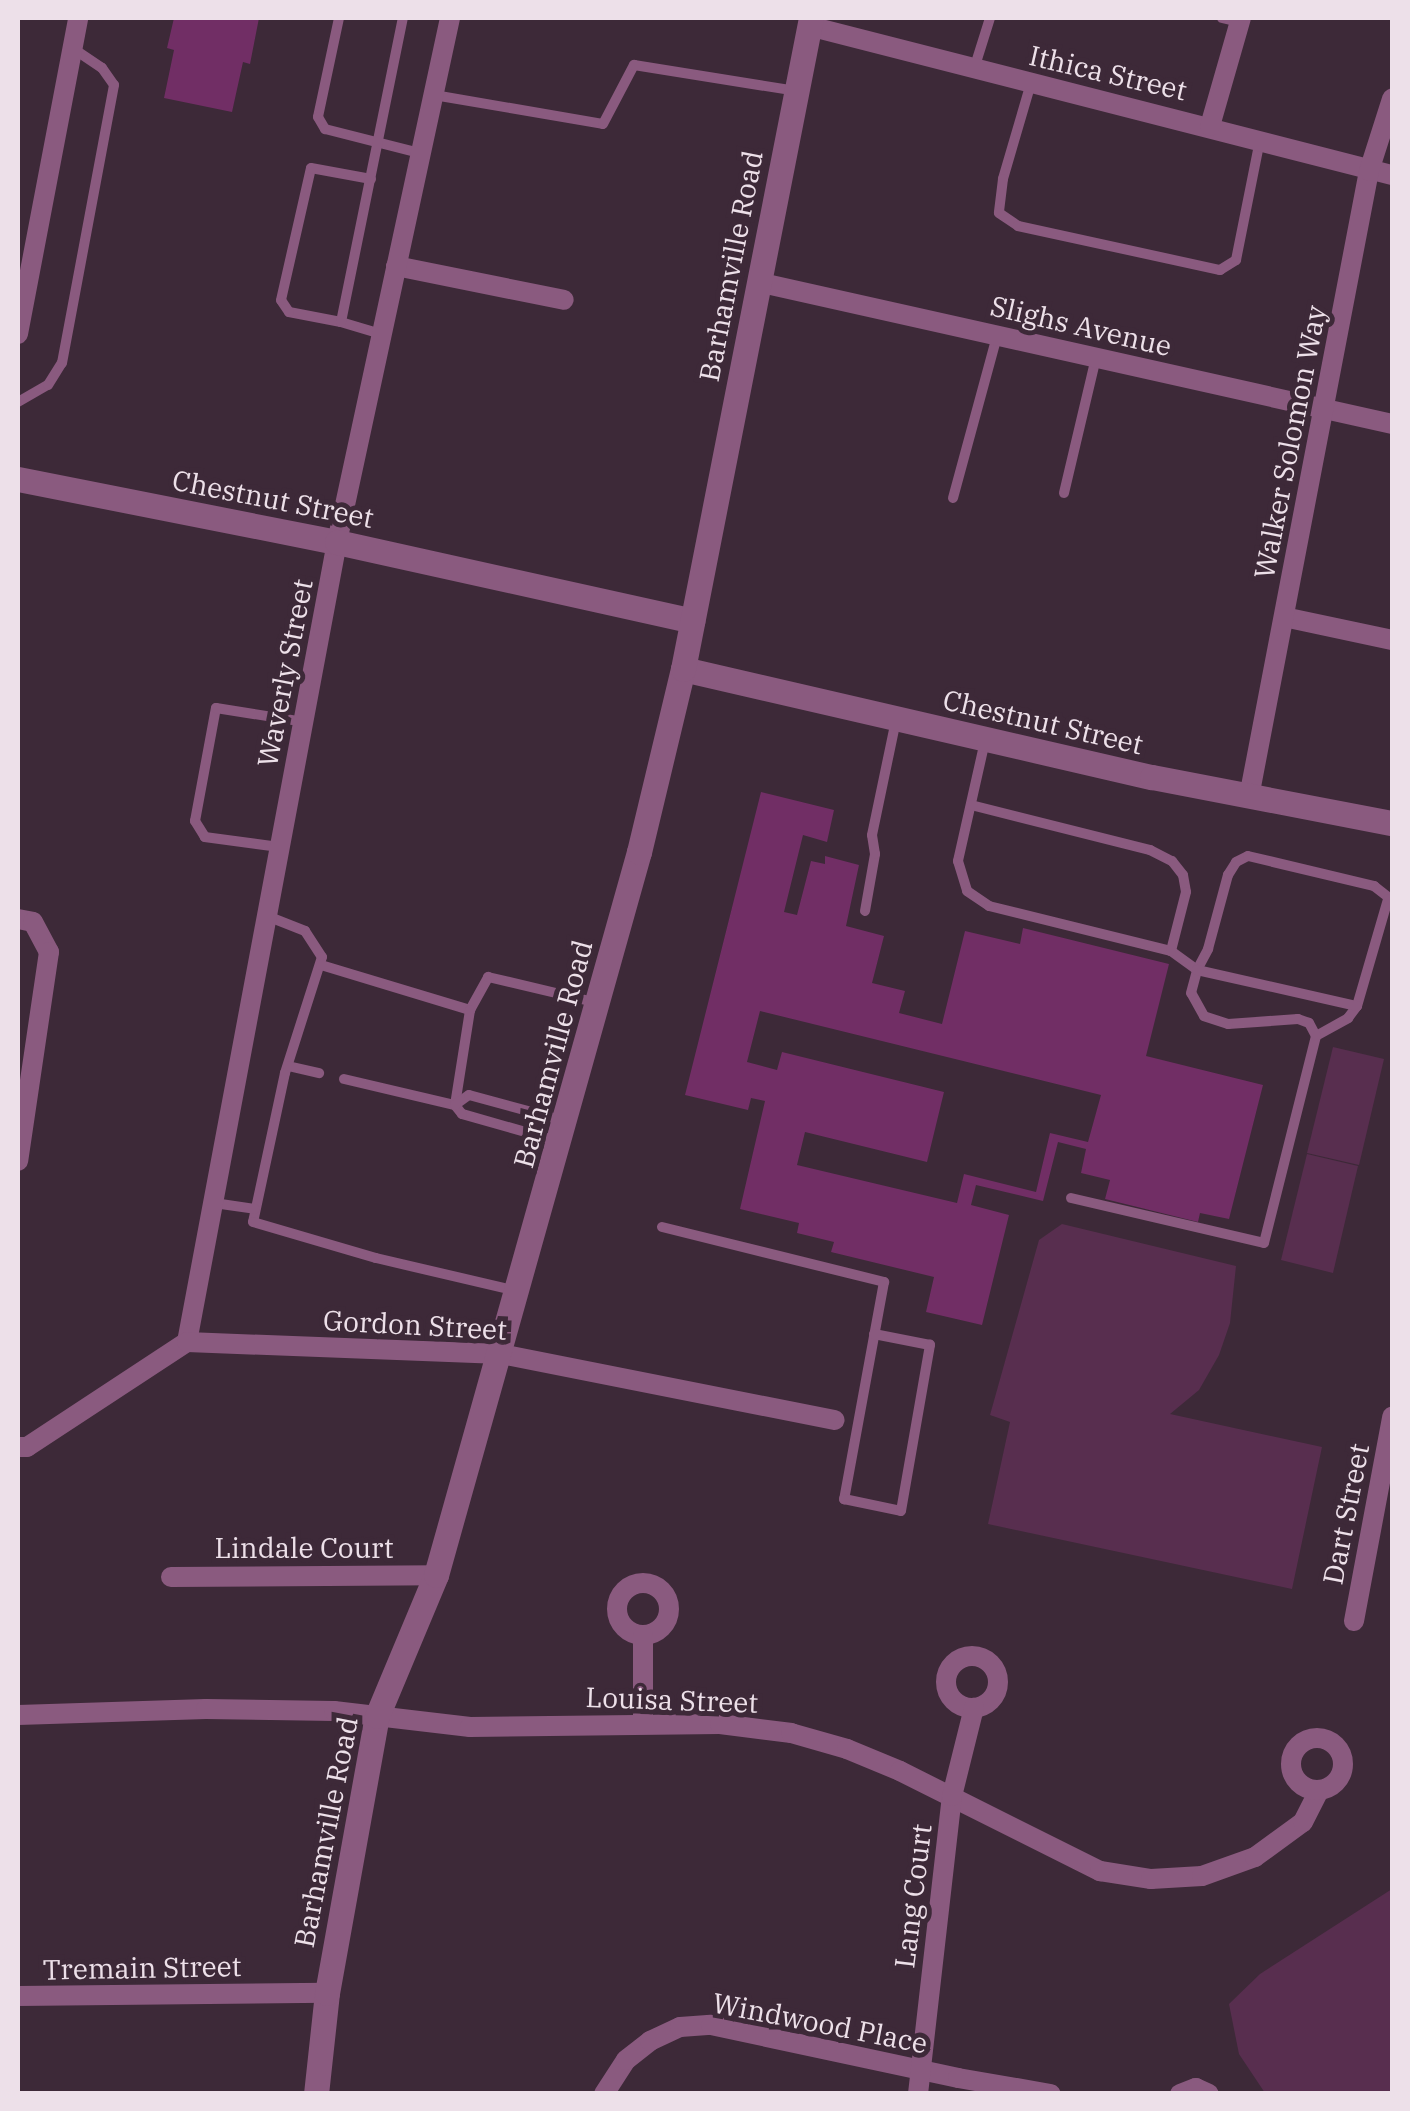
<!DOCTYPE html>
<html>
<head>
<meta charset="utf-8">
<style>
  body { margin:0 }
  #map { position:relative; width:1410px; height:2111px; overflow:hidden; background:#3d2938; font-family:"IBM Plex Serif",serif }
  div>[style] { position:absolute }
  .green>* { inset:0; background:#582e4f }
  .building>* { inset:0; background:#712e65 }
  .service>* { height:10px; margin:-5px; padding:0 5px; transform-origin:5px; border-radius:5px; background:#8a5a7f }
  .minor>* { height:20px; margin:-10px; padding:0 10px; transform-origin:10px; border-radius:10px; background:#8a5a7f }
  .minor>.ring { margin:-10px; padding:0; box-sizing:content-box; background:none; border:20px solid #8a5a7f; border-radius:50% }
  .tertiary>* { height:25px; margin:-12.5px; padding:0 12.5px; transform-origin:12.5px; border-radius:12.5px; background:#8a5a7f }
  span { translate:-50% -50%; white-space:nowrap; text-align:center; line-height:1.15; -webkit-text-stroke:10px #3d2938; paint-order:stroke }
  .street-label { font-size:28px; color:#ede0e9 }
  .frame { position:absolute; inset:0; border:20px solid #ede0e9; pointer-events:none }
</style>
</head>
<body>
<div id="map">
  <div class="green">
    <i style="clip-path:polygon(1333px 1047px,1384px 1059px,1359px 1165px,1307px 1153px)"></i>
    <i style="clip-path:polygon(1307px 1154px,1358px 1166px,1333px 1273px,1281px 1260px)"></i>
    <i style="clip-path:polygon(1062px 1224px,1236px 1266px,1230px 1323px,1219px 1355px,1199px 1390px,1170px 1414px,1322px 1447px,1292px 1589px,988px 1524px,1010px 1422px,990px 1415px,1039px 1240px)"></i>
    <i style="clip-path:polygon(1392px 1889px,1392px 2093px,1265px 2093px,1239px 2054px,1229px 2004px,1260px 1974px)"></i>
  </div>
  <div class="building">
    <i style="clip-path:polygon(174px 18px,259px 18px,250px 64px,243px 62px,232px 112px,164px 98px,174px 50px,167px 48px)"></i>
    <i style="clip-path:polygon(evenodd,761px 792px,834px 810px,827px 842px,803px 835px,784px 912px,797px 915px,811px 861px,825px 864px,825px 856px,859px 865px,846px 926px,884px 936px,872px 983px,905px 991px,899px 1013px,942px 1024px,965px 931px,1020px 944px,1023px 928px,1169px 964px,1146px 1056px,1263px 1085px,1229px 1219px,1200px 1213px,1198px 1222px,1105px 1199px,1110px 1180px,1081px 1173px,1086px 1149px,1058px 1142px,1043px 1201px,976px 1185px,971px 1205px,1009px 1215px,982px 1325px,926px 1312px,934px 1277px,831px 1252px,834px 1242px,797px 1233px,799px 1223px,740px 1209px,765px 1101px,751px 1098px,748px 1110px,685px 1095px,761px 792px,760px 1011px,1101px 1095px,1088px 1142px,1050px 1133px,1036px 1192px,964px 1174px,957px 1203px,797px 1165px,805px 1132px,927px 1162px,944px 1092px,782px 1052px,777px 1070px,747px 1062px,760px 1011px)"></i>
  </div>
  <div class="service">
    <i style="left:339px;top:18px;width:101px;rotate:102deg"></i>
    <i style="left:318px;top:117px;width:14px;rotate:60deg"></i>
    <i style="left:325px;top:129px;width:98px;rotate:14.2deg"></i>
    <i style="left:1222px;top:18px;width:18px;rotate:13deg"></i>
    <i style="left:974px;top:69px;width:53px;rotate:-72.6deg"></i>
    <i style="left:1031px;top:83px;width:100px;rotate:106.3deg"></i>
    <i style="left:1003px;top:179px;width:34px;rotate:97deg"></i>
    <i style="left:999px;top:213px;width:23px;rotate:34deg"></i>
    <i style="left:1018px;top:226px;width:207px;rotate:12.3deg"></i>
    <i style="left:1220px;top:270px;width:19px;rotate:-32deg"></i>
    <i style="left:1236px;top:260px;width:122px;rotate:-78.7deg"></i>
    <i style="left:434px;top:95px;width:171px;rotate:9.7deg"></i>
    <i style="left:603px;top:124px;width:67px;rotate:-62.3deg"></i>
    <i style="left:634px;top:65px;width:164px;rotate:9.1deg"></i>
    <i style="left:341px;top:322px;width:53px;rotate:-169.1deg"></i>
    <i style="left:289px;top:312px;width:14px;rotate:-124deg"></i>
    <i style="left:281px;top:300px;width:135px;rotate:-77.2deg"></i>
    <i style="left:311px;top:168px;width:61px;rotate:10.4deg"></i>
    <i style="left:381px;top:334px;width:42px;rotate:-163.3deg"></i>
    <i style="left:341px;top:322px;width:310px;rotate:-78.5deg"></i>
    <i style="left:18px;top:402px;width:34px;rotate:-30deg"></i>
    <i style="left:48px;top:385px;width:26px;rotate:-58deg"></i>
    <i style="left:62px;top:363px;width:283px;rotate:-79.4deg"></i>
    <i style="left:114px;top:85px;width:21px;rotate:-125deg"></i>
    <i style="left:102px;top:68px;width:34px;rotate:-146deg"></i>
    <i style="left:1064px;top:493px;width:139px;rotate:-76.7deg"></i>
    <i style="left:953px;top:498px;width:168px;rotate:-74.8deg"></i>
    <i style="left:985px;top:741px;width:123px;rotate:102.7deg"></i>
    <i style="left:958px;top:861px;width:31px;rotate:73deg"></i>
    <i style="left:967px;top:891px;width:27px;rotate:34deg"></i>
    <i style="left:989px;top:906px;width:187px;rotate:13.9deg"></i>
    <i style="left:1171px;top:951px;width:32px;rotate:36deg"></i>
    <i style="left:1197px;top:970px;width:24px;rotate:-62deg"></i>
    <i style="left:1208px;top:949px;width:77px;rotate:-74.9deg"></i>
    <i style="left:1228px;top:875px;width:15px;rotate:-58deg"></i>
    <i style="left:1236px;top:862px;width:13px;rotate:-27deg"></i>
    <i style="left:1248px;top:856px;width:130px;rotate:13.4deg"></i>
    <i style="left:1374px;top:886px;width:23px;rotate:38deg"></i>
    <i style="left:971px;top:805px;width:185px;rotate:14.1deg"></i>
    <i style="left:1150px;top:850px;width:25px;rotate:27deg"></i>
    <i style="left:1172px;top:861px;width:18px;rotate:52deg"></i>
    <i style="left:1183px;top:875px;width:17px;rotate:80deg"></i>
    <i style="left:1186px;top:892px;width:61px;rotate:104.3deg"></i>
    <i style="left:279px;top:847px;width:75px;rotate:-172.3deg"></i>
    <i style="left:205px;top:837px;width:19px;rotate:-122deg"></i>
    <i style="left:195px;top:821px;width:115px;rotate:-79.5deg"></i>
    <i style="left:216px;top:708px;width:89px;rotate:9deg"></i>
    <i style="left:865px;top:911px;width:58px;rotate:-80deg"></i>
    <i style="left:875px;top:854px;width:19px;rotate:-99deg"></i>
    <i style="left:872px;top:835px;width:117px;rotate:-78.2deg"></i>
    <i style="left:267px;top:916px;width:41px;rotate:21.5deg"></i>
    <i style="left:305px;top:931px;width:31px;rotate:57deg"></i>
    <i style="left:322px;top:957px;width:122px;rotate:107.7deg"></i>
    <i style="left:285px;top:1073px;width:152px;rotate:102.1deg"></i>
    <i style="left:253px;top:1222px;width:128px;rotate:16.3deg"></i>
    <i style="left:376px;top:1258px;width:145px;rotate:13.2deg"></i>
    <i style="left:321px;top:965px;width:156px;rotate:16.8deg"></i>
    <i style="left:470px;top:1010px;width:38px;rotate:-61deg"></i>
    <i style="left:488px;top:977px;width:113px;rotate:13.3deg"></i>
    <i style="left:1316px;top:1036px;width:37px;rotate:-29deg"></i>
    <i style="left:1348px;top:1018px;width:15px;rotate:-53deg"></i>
    <i style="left:1357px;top:1006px;width:111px;rotate:-73.8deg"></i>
    <i style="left:288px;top:1066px;width:32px;rotate:13deg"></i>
    <i style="left:344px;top:1079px;width:114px;rotate:13.2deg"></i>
    <i style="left:455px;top:1105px;width:96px;rotate:-81deg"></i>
    <i style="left:557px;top:1141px;width:99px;rotate:-164.1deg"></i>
    <i style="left:462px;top:1114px;width:11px;rotate:-128deg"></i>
    <i style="left:455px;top:1105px;width:17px;rotate:-36deg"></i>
    <i style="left:469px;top:1095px;width:95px;rotate:15.2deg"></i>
    <i style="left:1071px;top:1198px;width:198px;rotate:13.1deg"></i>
    <i style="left:1264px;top:1243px;width:213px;rotate:-75.9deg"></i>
    <i style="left:1316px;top:1036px;width:15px;rotate:-118deg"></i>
    <i style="left:1309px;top:1023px;width:12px;rotate:-160deg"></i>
    <i style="left:1298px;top:1019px;width:70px;rotate:175.9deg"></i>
    <i style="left:1228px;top:1024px;width:25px;rotate:-162deg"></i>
    <i style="left:1204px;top:1016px;width:26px;rotate:-119deg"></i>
    <i style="left:1191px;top:993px;width:24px;rotate:-75deg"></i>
    <i style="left:1197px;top:970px;width:164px;rotate:12.7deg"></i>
    <i style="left:214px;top:1203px;width:41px;rotate:8.3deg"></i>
    <i style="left:662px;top:1227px;width:229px;rotate:13.9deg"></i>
    <i style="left:884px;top:1282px;width:221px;rotate:100.4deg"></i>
    <i style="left:844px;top:1499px;width:58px;rotate:11.9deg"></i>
    <i style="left:901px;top:1511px;width:169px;rotate:-80.1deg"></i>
    <i style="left:930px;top:1345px;width:57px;rotate:-168.9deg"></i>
  </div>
  <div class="minor">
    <i style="left:809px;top:26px;width:602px;rotate:14.34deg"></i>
    <i style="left:1210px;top:126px;width:112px;rotate:-74deg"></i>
    <i style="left:396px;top:266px;width:171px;rotate:11.4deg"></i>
    <i style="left:758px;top:282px;width:650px;rotate:12.62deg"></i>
    <i style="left:18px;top:334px;width:322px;rotate:-79.2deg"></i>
    <i style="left:1284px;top:617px;width:110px;rotate:12deg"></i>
    <i style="left:1249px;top:797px;width:637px;rotate:-79.15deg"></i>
    <i style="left:1369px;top:171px;width:76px;rotate:-72.3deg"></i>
    <i style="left:18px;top:919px;width:15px;rotate:11deg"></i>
    <i style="left:33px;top:922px;width:34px;rotate:62deg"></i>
    <i style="left:49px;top:952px;width:211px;rotate:98.4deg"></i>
    <i style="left:187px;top:1342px;width:814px;rotate:-79.38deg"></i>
    <i style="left:337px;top:542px;width:536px;rotate:-77.83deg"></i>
    <i style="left:18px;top:1447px;width:9px"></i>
    <i style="left:27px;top:1447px;width:191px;rotate:-33.3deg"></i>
    <i style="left:187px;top:1342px;width:314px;rotate:2.2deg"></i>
    <i style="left:501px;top:1354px;width:340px;rotate:11.2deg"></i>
    <i style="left:171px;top:1577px;width:265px;rotate:-0.4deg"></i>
    <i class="ring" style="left:617px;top:1583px;width:32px;height:32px"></i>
    <i style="left:1354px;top:1621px;width:208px;rotate:-79.4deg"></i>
    <i style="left:643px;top:1636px;width:86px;rotate:90deg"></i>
    <i class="ring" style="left:946px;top:1656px;width:32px;height:32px"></i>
    <i style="left:18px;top:1715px;width:188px;rotate:-1.8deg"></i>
    <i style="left:206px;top:1709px;width:128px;rotate:0.9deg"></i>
    <i style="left:334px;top:1711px;width:137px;rotate:6.7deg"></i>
    <i style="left:470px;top:1727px;width:250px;rotate:-0.7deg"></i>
    <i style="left:720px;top:1724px;width:72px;rotate:7.2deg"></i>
    <i style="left:791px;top:1733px;width:58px;rotate:15.9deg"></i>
    <i style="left:847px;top:1749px;width:57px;rotate:22.5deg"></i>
    <i style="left:900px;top:1771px;width:224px;rotate:26.6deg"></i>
    <i style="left:1100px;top:1871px;width:52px;rotate:8.9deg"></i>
    <i style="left:1151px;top:1879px;width:51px;rotate:-3.4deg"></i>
    <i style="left:1202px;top:1876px;width:56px;rotate:-19.7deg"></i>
    <i style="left:1255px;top:1857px;width:59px;rotate:-36.1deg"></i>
    <i style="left:1303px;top:1822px;width:35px;rotate:-63deg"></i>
    <i class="ring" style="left:1291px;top:1738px;width:32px;height:32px"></i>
    <i style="left:18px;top:1996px;width:309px;rotate:-0.6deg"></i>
    <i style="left:604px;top:2094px;width:40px;rotate:-57.1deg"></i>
    <i style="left:626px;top:2060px;width:31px;rotate:-38deg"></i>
    <i style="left:650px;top:2041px;width:33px;rotate:-25deg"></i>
    <i style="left:680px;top:2027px;width:31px;rotate:-4deg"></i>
    <i style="left:711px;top:2025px;width:253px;rotate:12.1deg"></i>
    <i style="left:958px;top:2078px;width:94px;rotate:9.8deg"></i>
    <i style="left:918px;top:2094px;width:300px;rotate:-83.5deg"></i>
    <i style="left:952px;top:1796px;width:91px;rotate:-76deg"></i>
    <i style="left:1180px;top:2094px;width:17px;rotate:-21deg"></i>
    <i style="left:1196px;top:2088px;width:14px;rotate:25deg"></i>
  </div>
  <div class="tertiary">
    <i style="left:18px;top:479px;width:325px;rotate:11.2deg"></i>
    <i style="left:337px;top:542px;width:364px;rotate:12.5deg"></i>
    <i style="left:683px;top:669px;width:481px;rotate:13deg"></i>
    <i style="left:1152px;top:777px;width:244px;rotate:10.9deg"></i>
    <i style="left:316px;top:2094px;width:102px;rotate:-83.8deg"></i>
    <i style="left:327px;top:1993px;width:281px;rotate:-79.8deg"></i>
    <i style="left:377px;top:1716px;width:153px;rotate:-67.3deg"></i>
    <i style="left:436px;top:1575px;width:751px;rotate:-74.32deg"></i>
    <i style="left:639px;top:852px;width:188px;rotate:-76.5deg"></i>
    <i style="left:683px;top:669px;width:663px;rotate:-78.88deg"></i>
  </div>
  <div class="street-label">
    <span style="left:1108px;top:73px;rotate:13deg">Ithica Street</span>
    <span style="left:731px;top:266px;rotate:-79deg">Barhamville Road</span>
    <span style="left:1081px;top:326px;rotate:13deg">Slighs Avenue</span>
    <span style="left:1290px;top:442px;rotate:-79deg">Walker Solomon Way</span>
    <span style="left:273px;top:499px;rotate:11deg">Chestnut Street</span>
    <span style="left:285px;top:673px;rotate:-79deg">Waverly Street</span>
    <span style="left:1043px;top:722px;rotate:13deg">Chestnut Street</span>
    <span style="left:553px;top:1054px;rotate:-75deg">Barhamville Road</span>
    <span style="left:415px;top:1325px;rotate:3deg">Gordon Street</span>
    <span style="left:1346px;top:1514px;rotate:-79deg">Dart Street</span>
    <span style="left:304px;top:1548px">Lindale Court</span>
    <span style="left:672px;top:1700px;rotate:2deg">Louisa Street</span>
    <span style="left:326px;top:1832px;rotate:-79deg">Barhamville Road</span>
    <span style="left:913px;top:1896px;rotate:-83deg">Lang Court</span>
    <span style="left:142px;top:1968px;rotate:-1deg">Tremain Street</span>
    <span style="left:820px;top:2023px;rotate:11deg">Windwood Place</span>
  </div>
  <div class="frame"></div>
</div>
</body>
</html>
